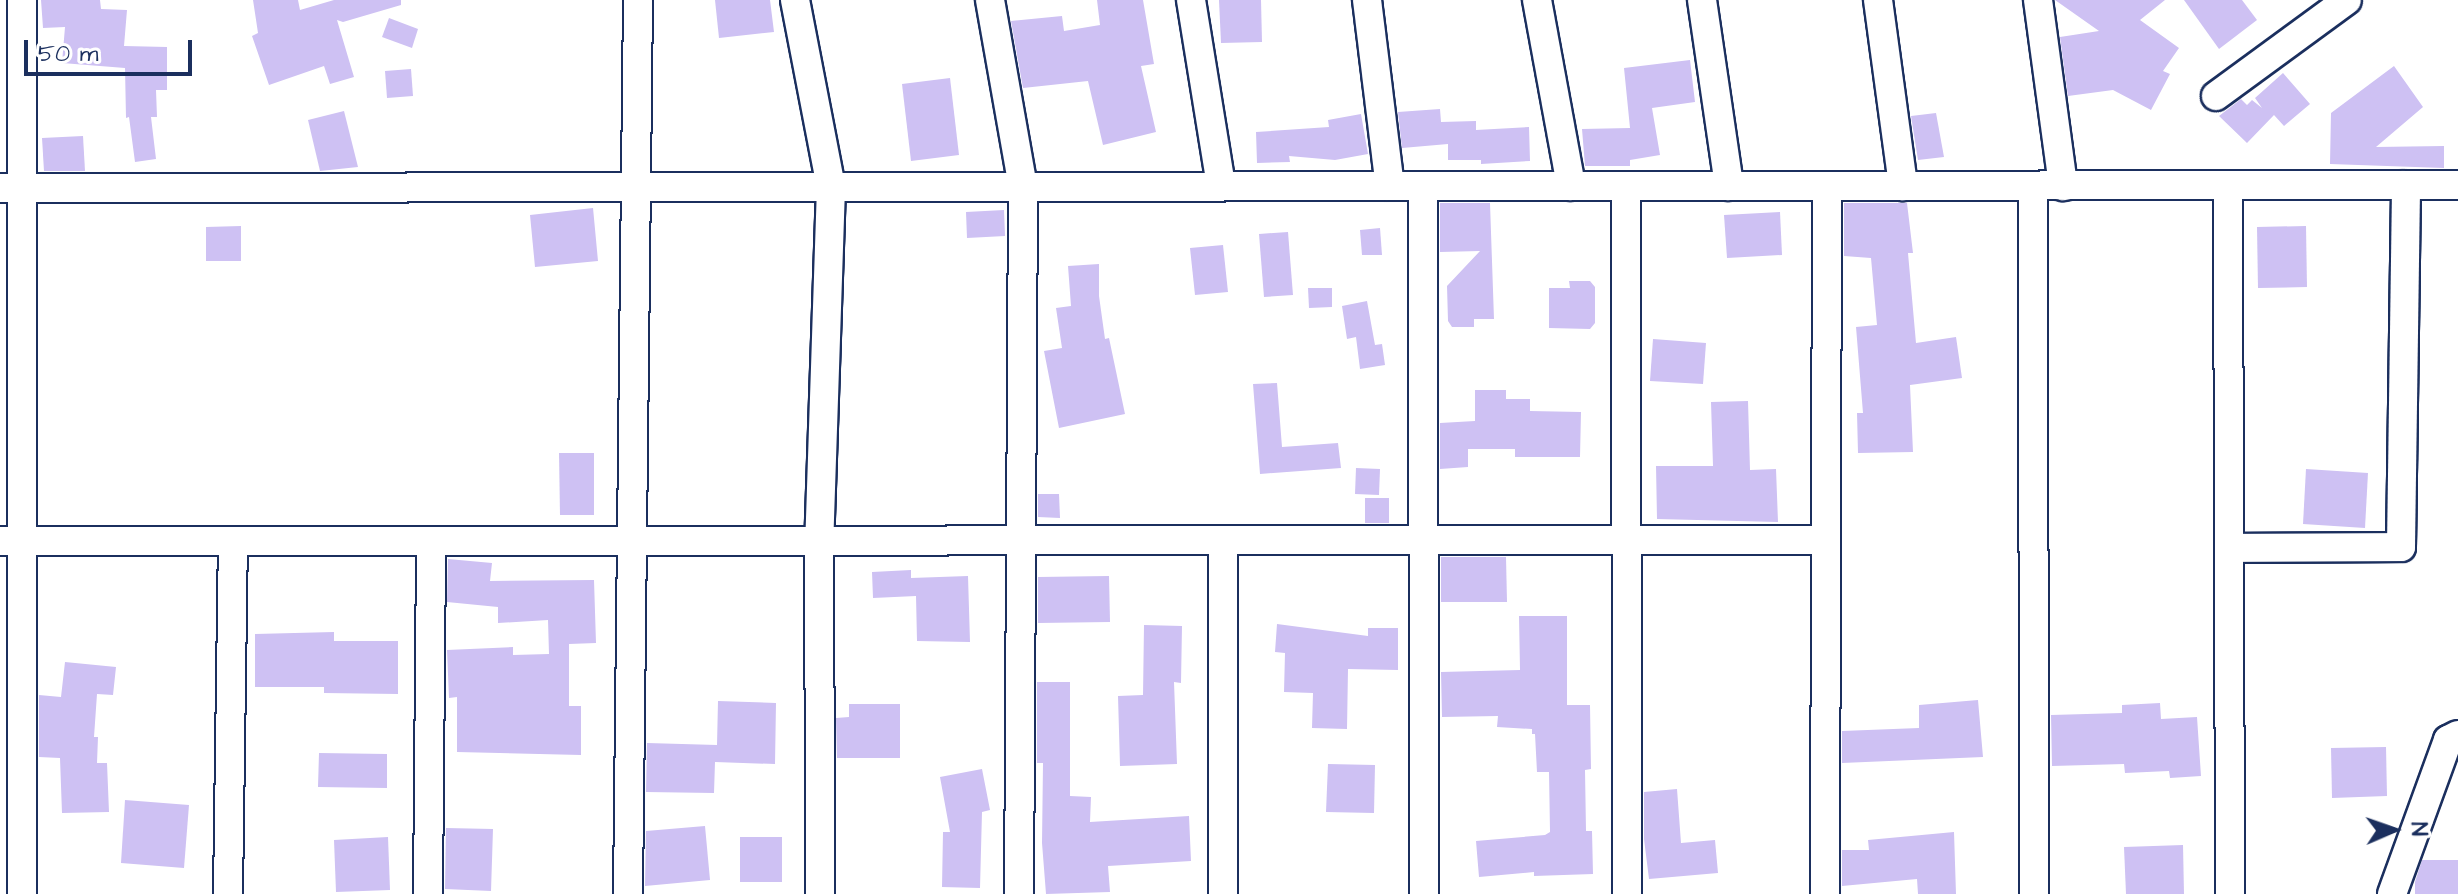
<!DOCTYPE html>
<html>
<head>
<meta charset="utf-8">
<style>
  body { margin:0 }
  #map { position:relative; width:2458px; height:894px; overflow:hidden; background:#fff; font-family:"Architects Daughter",sans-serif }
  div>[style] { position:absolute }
  .building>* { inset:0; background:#cec1f3 }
  .roads { filter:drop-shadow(2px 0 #1b2f5e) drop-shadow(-2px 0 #1b2f5e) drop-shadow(0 2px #1b2f5e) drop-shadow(0 -2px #1b2f5e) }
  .minor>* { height:28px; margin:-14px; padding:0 14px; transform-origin:14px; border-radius:14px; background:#fff }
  span { translate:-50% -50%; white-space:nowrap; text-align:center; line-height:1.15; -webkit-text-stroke:8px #fff; paint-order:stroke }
  .north { position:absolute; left:2354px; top:790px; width:80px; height:80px; -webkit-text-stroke:6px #fff; paint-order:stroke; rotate:88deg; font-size:22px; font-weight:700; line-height:32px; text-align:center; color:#1b2f5e }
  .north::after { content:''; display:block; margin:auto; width:28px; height:36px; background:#1b2f5e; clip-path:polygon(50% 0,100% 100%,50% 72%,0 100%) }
  .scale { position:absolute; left:24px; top:40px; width:168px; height:36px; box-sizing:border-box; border:4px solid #1b2f5e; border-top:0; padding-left:10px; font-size:24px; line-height:28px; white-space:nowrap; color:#1b2f5e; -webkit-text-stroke:6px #fff; paint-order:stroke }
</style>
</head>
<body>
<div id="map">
  <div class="building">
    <i style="clip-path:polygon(41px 0,100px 0,101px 9px,127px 10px,124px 46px,167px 47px,167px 90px,156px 90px,157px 117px,151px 117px,156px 159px,135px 162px,129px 117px,126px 118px,125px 68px,62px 63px,65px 27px,43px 28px)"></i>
    <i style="clip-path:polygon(253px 0,298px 0,300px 10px,334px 0,401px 0,401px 5px,343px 22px,337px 20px,354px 77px,330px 84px,324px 66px,269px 85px,252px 36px,258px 33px)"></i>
    <i style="clip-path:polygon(715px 0,770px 0,774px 32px,719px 38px)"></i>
    <i style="clip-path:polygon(1097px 0,1143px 0,1154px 64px,1141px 66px,1156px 132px,1103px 145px,1088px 81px,1023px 88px,1011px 21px,1062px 16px,1064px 31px,1100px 25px)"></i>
    <i style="clip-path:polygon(1219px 0,1261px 0,1262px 42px,1221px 43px)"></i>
    <i style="clip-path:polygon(2055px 0,2165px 0,2140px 20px,2179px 48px,2163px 71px,2170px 74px,2151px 110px,2113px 90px,2068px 96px,2060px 37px,2099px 31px)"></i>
    <i style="clip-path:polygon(2184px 0,2242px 0,2257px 20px,2219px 49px)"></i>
    <i style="clip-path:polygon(389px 18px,418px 29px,412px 48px,382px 37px)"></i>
    <i style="clip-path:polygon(1690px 60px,1695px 102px,1652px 108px,1660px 155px,1630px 160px,1630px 166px,1585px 166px,1582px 129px,1630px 128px,1624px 68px)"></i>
    <i style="clip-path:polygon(2394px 66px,2423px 107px,2376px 147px,2444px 146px,2444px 168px,2330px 164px,2331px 113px)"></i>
    <i style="clip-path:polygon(411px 69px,413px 96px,387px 98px,385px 71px)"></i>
    <i style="clip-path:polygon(2283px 73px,2310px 104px,2284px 126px,2274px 115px,2247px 143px,2219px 116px,2241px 99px,2247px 105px,2252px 100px,2262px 108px,2255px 98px)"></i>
    <i style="clip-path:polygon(950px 78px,959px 155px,911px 161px,902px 84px)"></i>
    <i style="clip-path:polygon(1440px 109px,1441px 122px,1476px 121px,1476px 130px,1529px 127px,1530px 161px,1481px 164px,1481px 160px,1448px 160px,1448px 144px,1402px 148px,1398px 112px)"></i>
    <i style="clip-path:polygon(344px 111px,358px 167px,320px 171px,308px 120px)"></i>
    <i style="clip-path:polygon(1936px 113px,1944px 157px,1918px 160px,1911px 116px)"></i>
    <i style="clip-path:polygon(1361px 114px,1368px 154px,1335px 160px,1289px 156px,1290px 162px,1257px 163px,1256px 132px,1329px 127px,1328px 120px)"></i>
    <i style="clip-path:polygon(83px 136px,85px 171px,44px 171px,42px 138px)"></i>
    <i style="clip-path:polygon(1440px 203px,1490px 203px,1494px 319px,1474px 319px,1474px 327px,1452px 327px,1448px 321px,1447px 286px,1480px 251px,1440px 252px)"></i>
    <i style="clip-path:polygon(1844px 203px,1907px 203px,1913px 253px,1908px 253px,1916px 343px,1956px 337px,1962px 378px,1910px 385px,1913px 452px,1858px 453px,1857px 413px,1863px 413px,1856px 327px,1877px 325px,1871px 258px,1844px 256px)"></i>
    <i style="clip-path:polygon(593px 208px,598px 261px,535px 267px,530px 215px)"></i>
    <i style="clip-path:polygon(1004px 210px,1005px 236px,967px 238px,966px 212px)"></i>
    <i style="clip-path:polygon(1780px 212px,1782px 255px,1727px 258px,1724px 215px)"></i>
    <i style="clip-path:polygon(241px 226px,241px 261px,206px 261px,206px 227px)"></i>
    <i style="clip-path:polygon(2306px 226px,2307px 287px,2258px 288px,2257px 227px)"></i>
    <i style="clip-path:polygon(1380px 228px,1382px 255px,1362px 255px,1360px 230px)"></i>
    <i style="clip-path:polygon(1288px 232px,1293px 295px,1264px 297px,1259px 234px)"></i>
    <i style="clip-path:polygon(1223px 245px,1228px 292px,1195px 295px,1190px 248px)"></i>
    <i style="clip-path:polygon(1099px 264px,1099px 296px,1105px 339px,1109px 338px,1125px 414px,1059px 428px,1044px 351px,1062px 348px,1056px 308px,1071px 306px,1068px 266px)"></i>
    <i style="clip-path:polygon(1569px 281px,1590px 281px,1595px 287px,1595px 323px,1590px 329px,1549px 328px,1549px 288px,1570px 288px)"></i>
    <i style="clip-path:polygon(1308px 288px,1332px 288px,1332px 307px,1309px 308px)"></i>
    <i style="clip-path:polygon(1367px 301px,1375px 345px,1382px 344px,1385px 365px,1360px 369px,1356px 337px,1347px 339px,1342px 306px)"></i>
    <i style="clip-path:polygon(1653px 339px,1706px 343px,1703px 384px,1650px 381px)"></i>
    <i style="clip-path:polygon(1277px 383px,1282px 447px,1338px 443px,1341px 468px,1260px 474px,1253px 384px)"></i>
    <i style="clip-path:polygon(1475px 390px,1506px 390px,1506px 399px,1530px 399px,1530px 411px,1581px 412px,1580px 457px,1515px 457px,1515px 449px,1468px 449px,1468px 467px,1440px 469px,1440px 423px,1475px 421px)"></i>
    <i style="clip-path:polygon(1748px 401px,1750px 470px,1776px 469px,1778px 522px,1657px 519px,1656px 466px,1713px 466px,1711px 402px)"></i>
    <i style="clip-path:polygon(559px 453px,594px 453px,594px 515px,560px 515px)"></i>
    <i style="clip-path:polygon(1356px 468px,1380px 469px,1379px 495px,1355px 494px)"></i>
    <i style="clip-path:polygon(2306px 469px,2368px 473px,2365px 528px,2303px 524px)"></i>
    <i style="clip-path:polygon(1038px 494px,1059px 494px,1060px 518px,1038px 517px)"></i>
    <i style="clip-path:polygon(1365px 498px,1389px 498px,1389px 523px,1365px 523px)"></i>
    <i style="clip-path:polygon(1441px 557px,1506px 557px,1507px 602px,1441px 602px)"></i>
    <i style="clip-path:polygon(448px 559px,492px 563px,490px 581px,594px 580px,596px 643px,569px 644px,569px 706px,581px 706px,581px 755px,457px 752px,457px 697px,449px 698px,447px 650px,513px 647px,513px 655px,549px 654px,548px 620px,498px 623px,498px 607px,447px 602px)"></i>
    <i style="clip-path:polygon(911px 570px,911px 578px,968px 576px,970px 642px,917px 641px,916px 596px,873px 598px,872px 572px)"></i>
    <i style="clip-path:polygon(1109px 576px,1110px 622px,1038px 623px,1038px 577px)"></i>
    <i style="clip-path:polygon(1519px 616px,1567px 616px,1567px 705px,1590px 705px,1591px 769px,1585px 770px,1586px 831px,1592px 831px,1593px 874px,1534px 876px,1534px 872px,1479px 877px,1476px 841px,1545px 835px,1550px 832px,1549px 772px,1537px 772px,1535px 734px,1532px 734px,1532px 729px,1497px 727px,1498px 716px,1442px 717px,1441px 672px,1520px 670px)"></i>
    <i style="clip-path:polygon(1277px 624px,1368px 636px,1368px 628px,1398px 628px,1398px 670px,1348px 669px,1347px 729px,1312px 728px,1313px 693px,1284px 692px,1285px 653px,1275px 652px)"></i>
    <i style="clip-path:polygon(1144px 625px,1182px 626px,1181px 683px,1174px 682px,1177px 764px,1120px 766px,1118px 696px,1143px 695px)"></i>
    <i style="clip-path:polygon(334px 632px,334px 641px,398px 641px,398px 694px,324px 693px,324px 687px,255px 687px,255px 634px)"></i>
    <i style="clip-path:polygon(65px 662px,116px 667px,113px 695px,97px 694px,94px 737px,98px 737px,97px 763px,107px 763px,109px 812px,62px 813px,60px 758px,39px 757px,39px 695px,61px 697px)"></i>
    <i style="clip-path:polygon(1037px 682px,1070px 682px,1070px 796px,1091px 797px,1090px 822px,1189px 816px,1191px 861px,1108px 866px,1110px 892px,1046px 894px,1042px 843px,1043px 763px,1037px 763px)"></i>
    <i style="clip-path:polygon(1978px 700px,1983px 757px,1842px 763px,1842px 731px,1919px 728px,1919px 705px)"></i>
    <i style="clip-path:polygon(718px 701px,776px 703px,775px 764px,715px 762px,714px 793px,646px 792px,647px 743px,717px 745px)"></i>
    <i style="clip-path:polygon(2160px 703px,2161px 719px,2197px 717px,2201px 776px,2170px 778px,2169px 771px,2125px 773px,2124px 764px,2052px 766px,2051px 715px,2122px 713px,2122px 705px)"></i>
    <i style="clip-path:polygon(849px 704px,900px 704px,900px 758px,837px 758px,836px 718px,849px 717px)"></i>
    <i style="clip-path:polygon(2386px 747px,2387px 796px,2332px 798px,2331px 748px)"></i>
    <i style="clip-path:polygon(319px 753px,387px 754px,387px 788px,318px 787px)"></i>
    <i style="clip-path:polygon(1328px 764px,1375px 765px,1374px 813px,1326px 812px)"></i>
    <i style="clip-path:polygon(982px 769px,990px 810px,982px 812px,980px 888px,942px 887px,943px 832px,950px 832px,940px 777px)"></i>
    <i style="clip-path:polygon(1677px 789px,1681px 843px,1715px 840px,1718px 873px,1649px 879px,1644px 839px,1644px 792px)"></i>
    <i style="clip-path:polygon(125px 800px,189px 805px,184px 868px,121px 863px)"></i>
    <i style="clip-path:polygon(705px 826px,710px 880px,645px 886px,646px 831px)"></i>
    <i style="clip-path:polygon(446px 828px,493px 829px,491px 891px,445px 889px)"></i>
    <i style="clip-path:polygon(1954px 832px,1956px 894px,1918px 894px,1917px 879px,1842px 886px,1842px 850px,1869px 850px,1868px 840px)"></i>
    <i style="clip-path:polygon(388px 837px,390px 890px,336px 892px,334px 840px)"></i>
    <i style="clip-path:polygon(740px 837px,782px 837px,782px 882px,740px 882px)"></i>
    <i style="clip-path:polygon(2183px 845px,2184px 894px,2126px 894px,2124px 847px)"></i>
    <i style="clip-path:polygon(2422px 860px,2458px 860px,2458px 894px,2415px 894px,2415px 882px)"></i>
  </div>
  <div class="roads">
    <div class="minor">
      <i style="left:795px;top:0;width:190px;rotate:79.1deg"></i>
      <i style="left:831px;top:187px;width:353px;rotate:91.9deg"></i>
      <i style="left:819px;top:540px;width:354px;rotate:89.8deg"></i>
      <i style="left:990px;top:0;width:191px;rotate:80deg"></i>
      <i style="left:1023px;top:188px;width:706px;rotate:90.32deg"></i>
      <i style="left:1191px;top:0;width:188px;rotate:80.8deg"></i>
      <i style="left:1367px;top:0;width:187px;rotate:83deg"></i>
      <i style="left:1537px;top:0;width:189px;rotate:79.6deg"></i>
      <i style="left:1702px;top:0;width:188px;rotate:81.7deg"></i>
      <i style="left:1878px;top:0;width:188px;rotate:82.3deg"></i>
      <i style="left:2038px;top:0;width:188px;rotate:82.3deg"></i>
      <i style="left:2216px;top:96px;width:162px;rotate:-36.2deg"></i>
      <i style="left:2228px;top:185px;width:709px;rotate:89.84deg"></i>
      <i style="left:1423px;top:186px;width:708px;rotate:89.92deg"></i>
      <i style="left:1626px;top:186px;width:708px;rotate:89.92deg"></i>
      <i style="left:2033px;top:186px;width:708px;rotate:89.92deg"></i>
      <i style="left:0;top:188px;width:2458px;rotate:-0.07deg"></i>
      <i style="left:0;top:541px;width:1826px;rotate:-0.03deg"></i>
      <i style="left:2229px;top:548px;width:172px;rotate:-0.3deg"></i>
      <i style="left:2401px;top:547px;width:362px;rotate:-89.2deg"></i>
      <i style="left:22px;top:894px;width:894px;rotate:-90deg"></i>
      <i style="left:228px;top:894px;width:353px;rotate:-89.2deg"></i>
      <i style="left:428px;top:894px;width:353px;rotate:-89.5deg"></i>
      <i style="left:628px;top:894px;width:894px;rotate:-89.36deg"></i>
      <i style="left:1223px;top:894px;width:354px;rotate:-90deg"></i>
      <i style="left:1825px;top:894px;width:708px;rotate:-89.84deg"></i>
      <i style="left:2392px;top:894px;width:164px;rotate:-70deg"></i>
      <i style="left:2448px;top:740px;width:11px;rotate:-27deg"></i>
    </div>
  </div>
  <div class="north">N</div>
  <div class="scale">50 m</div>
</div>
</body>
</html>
